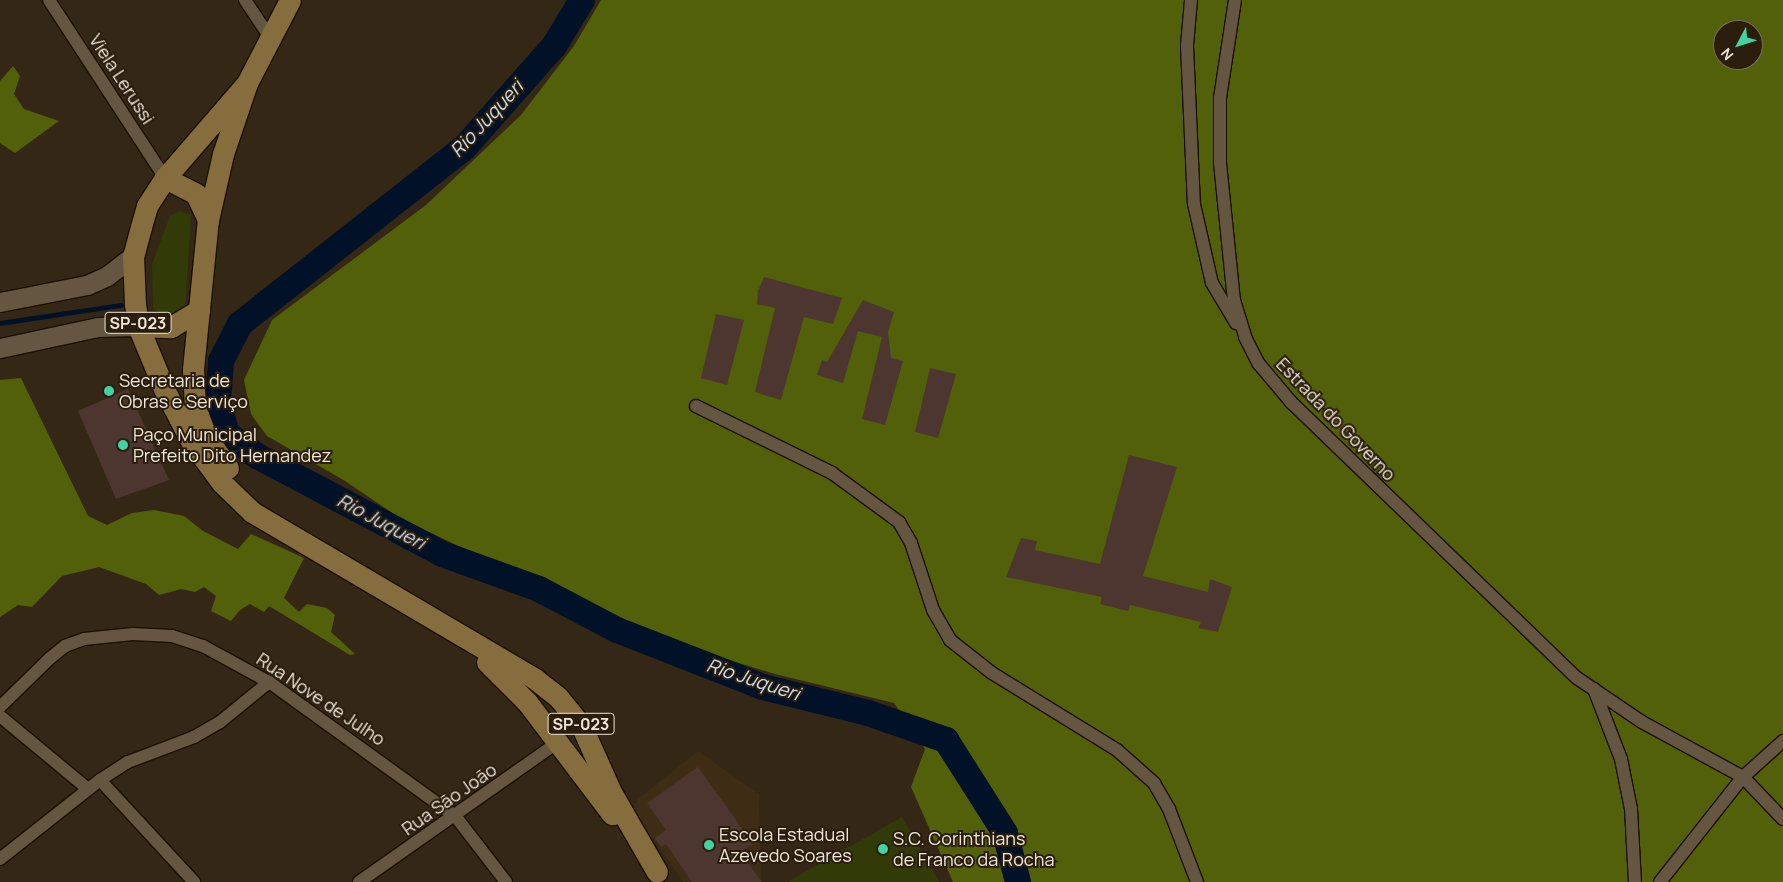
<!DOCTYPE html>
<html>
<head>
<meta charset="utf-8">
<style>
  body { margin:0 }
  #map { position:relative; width:1783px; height:882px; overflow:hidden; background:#342715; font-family:Manrope,sans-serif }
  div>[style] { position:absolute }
  .built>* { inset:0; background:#3e2d14 }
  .green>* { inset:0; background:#323b07 }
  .forest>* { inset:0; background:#52600a }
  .stream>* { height:4.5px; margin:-2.25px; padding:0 2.25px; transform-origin:2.25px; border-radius:2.25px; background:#011127 }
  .river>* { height:26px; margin:-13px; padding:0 13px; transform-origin:13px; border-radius:13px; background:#011127 }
  .building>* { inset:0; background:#4d362f }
  .roads { filter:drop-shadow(1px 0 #1c1001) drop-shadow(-1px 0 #1c1001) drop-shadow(0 1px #1c1001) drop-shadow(0 -1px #1c1001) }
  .street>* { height:12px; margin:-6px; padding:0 6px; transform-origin:6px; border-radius:6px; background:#655642 }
  .secondary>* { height:19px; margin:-9.5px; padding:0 9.5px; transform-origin:9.5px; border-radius:9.5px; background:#655642 }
  .primary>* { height:21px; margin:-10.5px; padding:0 10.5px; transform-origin:10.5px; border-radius:10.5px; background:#856d3e }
  .dots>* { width:14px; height:14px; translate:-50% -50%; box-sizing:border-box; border:2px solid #2a1d0b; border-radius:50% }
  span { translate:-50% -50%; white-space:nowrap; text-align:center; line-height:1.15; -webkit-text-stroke:4px #2a1d0b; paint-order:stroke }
  .shield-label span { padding:1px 4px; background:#2a1d0b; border:1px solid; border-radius:4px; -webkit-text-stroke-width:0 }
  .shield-label { font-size:16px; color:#f0e7dc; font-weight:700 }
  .street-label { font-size:18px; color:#f0e7dc }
  .poi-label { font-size:18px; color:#f0e7dc }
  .left { translate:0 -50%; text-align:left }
  .water-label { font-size:19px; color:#cfdef2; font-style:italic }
  .north { position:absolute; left:1713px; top:20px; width:50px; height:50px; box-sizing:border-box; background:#2a1d0b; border:1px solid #796e5f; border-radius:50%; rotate:230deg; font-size:14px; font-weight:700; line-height:20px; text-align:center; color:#f0e7dc }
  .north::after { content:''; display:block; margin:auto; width:18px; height:22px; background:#40d4a2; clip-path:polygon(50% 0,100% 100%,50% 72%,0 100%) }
</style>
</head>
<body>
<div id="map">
  <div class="built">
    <i style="clip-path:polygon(698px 751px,759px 794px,761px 882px,683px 882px,633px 810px,638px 799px)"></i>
  </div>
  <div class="green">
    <i style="clip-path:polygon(179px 211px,191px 215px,185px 313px,162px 318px,153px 307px,152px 264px,170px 216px)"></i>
    <i style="clip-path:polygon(902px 817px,939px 882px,790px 882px,789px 881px)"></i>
  </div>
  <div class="forest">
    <i style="clip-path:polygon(evenodd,601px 0,1783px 0,1783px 882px,953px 882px,911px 787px,925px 749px,894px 703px,775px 674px,664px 640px,546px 580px,473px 553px,400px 518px,345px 481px,267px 436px,251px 414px,244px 380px,272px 320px,426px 205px,521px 115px,574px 46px,601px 0,1723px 30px,1753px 30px,1753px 60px,1723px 60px,1723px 30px)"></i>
    <i style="clip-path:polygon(13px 66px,20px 76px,14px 94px,24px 109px,59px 121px,15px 153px,0 143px,0 81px)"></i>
    <i style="clip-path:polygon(21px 378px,88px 516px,107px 525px,132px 513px,154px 510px,184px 516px,203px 531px,238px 549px,251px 534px,304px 558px,284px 598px,299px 612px,307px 604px,327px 608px,335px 615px,331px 632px,355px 654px,350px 655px,269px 606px,264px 612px,250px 604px,240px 610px,231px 621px,211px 611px,216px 596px,204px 587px,195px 592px,181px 589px,159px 595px,146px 584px,99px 567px,62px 576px,32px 607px,18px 605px,0 617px,0 380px)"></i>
  </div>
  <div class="stream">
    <i style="left:0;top:323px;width:122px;rotate:-8.5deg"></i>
  </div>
  <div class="river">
    <i style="left:582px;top:0;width:54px;rotate:121.3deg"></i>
    <i style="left:554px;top:46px;width:135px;rotate:131.4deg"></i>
    <i style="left:465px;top:147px;width:286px;rotate:141.8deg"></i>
    <i style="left:240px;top:324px;width:42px;rotate:117.2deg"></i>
    <i style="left:221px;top:361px;width:42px;rotate:94.1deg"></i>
    <i style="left:218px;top:403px;width:32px;rotate:74deg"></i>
    <i style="left:227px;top:434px;width:39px;rotate:36deg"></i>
    <i style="left:259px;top:457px;width:207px;rotate:27.9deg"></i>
    <i style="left:442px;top:554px;width:103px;rotate:19.8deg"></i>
    <i style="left:539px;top:589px;width:88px;rotate:27.7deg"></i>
    <i style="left:617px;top:630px;width:157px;rotate:21.3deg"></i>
    <i style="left:763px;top:687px;width:108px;rotate:13.9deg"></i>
    <i style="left:868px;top:713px;width:83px;rotate:19.1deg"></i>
    <i style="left:946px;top:740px;width:110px;rotate:57.6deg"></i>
    <i style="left:1005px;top:833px;width:51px;rotate:75.1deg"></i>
  </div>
  <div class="building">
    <i style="clip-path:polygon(764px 277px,842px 298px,833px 324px,804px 317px,781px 400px,755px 392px,775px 308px,757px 304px,758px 291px)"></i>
    <i style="clip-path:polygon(863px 300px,894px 312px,888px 332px,891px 358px,903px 361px,885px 425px,862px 419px,882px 337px,858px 331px,843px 383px,817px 375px,822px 360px,827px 362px)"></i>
    <i style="clip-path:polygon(716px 314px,744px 320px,727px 385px,701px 378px)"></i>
    <i style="clip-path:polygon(930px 368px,956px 374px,938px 438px,915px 432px)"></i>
    <i style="clip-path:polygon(128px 389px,169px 480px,116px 499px,78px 411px)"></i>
    <i style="clip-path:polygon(1129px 455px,1177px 467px,1143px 576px,1208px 592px,1210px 579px,1232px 587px,1218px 632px,1198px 628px,1201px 622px,1130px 605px,1128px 611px,1100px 604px,1102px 597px,1006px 577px,1021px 538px,1037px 541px,1035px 550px,1100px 564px)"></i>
    <i style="clip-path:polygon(698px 767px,753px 844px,740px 852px,762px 882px,692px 882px,666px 844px,661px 847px,655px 838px,666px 830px,647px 803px)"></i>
  </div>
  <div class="roads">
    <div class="street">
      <i style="left:49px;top:0;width:212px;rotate:56.9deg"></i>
      <i style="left:245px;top:0;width:47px;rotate:56.3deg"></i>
      <i style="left:1191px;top:0;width:46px;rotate:95deg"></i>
      <i style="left:1187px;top:46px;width:158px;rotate:87.5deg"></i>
      <i style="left:1194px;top:204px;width:81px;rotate:77.2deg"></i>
      <i style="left:1212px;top:283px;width:47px;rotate:59deg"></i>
      <i style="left:1235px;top:0;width:99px;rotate:98.7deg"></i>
      <i style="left:1220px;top:98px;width:65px;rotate:90deg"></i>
      <i style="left:1220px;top:163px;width:138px;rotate:84.2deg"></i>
      <i style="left:1234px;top:300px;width:39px;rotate:73deg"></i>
      <i style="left:1245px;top:337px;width:30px;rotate:63deg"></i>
      <i style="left:1259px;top:364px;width:50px;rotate:49.9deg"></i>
      <i style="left:1291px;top:402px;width:397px;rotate:44deg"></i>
      <i style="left:1577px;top:678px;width:78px;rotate:34.1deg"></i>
      <i style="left:1642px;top:722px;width:115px;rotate:28.6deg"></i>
      <i style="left:1743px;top:777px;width:58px;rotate:46.4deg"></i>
      <i style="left:696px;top:406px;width:152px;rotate:26.2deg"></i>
      <i style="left:832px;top:473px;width:83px;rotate:36.2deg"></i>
      <i style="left:899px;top:522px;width:24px;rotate:60deg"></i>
      <i style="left:911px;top:543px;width:71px;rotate:71.8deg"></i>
      <i style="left:933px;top:610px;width:34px;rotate:60deg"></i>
      <i style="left:950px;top:640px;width:53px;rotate:38.2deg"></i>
      <i style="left:992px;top:673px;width:147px;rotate:31.6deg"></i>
      <i style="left:1117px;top:750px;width:50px;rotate:41.7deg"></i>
      <i style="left:1154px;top:783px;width:30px;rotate:60deg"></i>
      <i style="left:1169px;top:809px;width:78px;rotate:69deg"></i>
      <i style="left:1594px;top:689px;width:75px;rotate:68.9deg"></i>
      <i style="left:1621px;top:759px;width:51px;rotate:78.7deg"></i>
      <i style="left:1631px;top:809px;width:73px;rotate:86.9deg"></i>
      <i style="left:0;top:707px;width:69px;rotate:-44.4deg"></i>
      <i style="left:49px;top:659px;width:21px;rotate:-39deg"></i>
      <i style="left:65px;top:646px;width:20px;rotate:-20deg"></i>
      <i style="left:84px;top:639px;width:49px;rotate:-5.8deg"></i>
      <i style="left:133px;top:634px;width:39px;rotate:3deg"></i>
      <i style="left:172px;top:636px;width:33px;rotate:18deg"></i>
      <i style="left:203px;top:646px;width:75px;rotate:28.6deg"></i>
      <i style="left:269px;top:682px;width:231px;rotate:35.8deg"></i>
      <i style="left:456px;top:817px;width:82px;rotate:52.4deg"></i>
      <i style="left:0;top:716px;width:114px;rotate:39.7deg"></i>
      <i style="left:100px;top:780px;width:139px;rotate:47.3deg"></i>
      <i style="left:0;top:859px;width:127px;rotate:-38.3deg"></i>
      <i style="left:100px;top:780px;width:33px;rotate:-33deg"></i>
      <i style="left:128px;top:762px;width:71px;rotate:-20.7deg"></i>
      <i style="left:194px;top:737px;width:30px;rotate:-30deg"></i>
      <i style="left:220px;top:722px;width:63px;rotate:-39.2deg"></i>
      <i style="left:359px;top:882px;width:242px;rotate:-35.1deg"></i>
      <i style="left:1660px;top:882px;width:134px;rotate:-51.7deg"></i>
      <i style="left:1743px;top:777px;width:54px;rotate:-42deg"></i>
    </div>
    <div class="secondary">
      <i style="left:0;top:302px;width:89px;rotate:-11.1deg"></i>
      <i style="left:87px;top:285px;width:22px;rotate:-24deg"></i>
      <i style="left:107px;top:276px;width:33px;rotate:-38deg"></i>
      <i style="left:0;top:348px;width:100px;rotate:-12.1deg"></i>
      <i style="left:98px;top:327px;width:40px;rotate:-1.4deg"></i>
    </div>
    <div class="primary">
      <i style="left:247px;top:83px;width:125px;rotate:130.8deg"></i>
      <i style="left:165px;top:178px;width:33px;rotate:123deg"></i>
      <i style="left:147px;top:206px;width:22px;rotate:106deg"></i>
      <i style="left:141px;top:227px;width:30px;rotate:105deg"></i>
      <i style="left:133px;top:256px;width:48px;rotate:87.6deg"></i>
      <i style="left:135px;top:304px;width:22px;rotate:82deg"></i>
      <i style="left:138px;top:326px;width:70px;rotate:67.4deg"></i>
      <i style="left:165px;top:391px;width:56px;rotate:62.5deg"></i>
      <i style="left:191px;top:441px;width:52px;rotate:53.6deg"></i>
      <i style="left:222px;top:483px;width:42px;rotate:44deg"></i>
      <i style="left:252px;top:512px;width:329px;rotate:30.5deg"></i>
      <i style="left:535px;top:679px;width:29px;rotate:38deg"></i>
      <i style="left:558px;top:697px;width:38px;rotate:51deg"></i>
      <i style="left:582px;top:727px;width:71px;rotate:66deg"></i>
      <i style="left:611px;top:792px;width:92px;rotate:60.1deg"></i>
      <i style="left:165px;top:178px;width:35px;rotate:27deg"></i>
      <i style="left:196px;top:194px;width:29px;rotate:65deg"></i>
      <i style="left:138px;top:326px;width:33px;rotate:2deg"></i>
      <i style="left:171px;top:327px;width:33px;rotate:-31deg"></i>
      <i style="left:228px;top:468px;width:39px;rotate:-125deg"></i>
      <i style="left:206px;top:436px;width:31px;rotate:-111deg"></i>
      <i style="left:195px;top:407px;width:38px;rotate:-93deg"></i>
      <i style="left:193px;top:369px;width:150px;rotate:-84.3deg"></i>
      <i style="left:208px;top:220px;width:68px;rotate:-77.2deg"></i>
      <i style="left:223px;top:154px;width:75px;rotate:-71.3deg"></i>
      <i style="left:247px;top:83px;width:93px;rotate:-62.6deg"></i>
      <i style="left:487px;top:662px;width:57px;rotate:45deg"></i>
      <i style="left:527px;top:702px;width:141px;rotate:52.8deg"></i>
    </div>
  </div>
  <div class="dots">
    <i style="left:109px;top:391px;background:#40d4a2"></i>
    <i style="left:123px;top:445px;background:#40d4a2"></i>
    <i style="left:709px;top:845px;background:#40d4a2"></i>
    <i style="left:883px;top:849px;background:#40d4a2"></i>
  </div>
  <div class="shield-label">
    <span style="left:138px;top:323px">SP-023</span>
    <span style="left:581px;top:724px">SP-023</span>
  </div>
  <div class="street-label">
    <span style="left:122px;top:79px;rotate:57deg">Viela Lerussi</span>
    <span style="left:1336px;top:419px;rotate:46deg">Estrada do Governo</span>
    <span style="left:321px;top:699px;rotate:34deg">Rua Nove de Julho</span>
    <span style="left:449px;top:799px;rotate:-35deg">Rua São João</span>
  </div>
  <div class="poi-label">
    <span class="left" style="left:119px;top:391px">Secretaria de<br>Obras e Serviço</span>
    <span class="left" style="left:133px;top:445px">Paço Municipal<br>Prefeito Dito Hernandez</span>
    <span class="left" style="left:719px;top:845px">Escola Estadual<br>Azevedo Soares</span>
    <span class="left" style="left:893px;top:849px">S.C. Corinthians<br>de Franco da Rocha</span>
  </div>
  <div class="water-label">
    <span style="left:487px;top:119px;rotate:-47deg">Rio Juqueri</span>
    <span style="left:381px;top:522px;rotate:28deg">Rio Juqueri</span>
    <span style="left:753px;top:680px;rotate:18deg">Rio Juqueri</span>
  </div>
  <div class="north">N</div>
</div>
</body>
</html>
